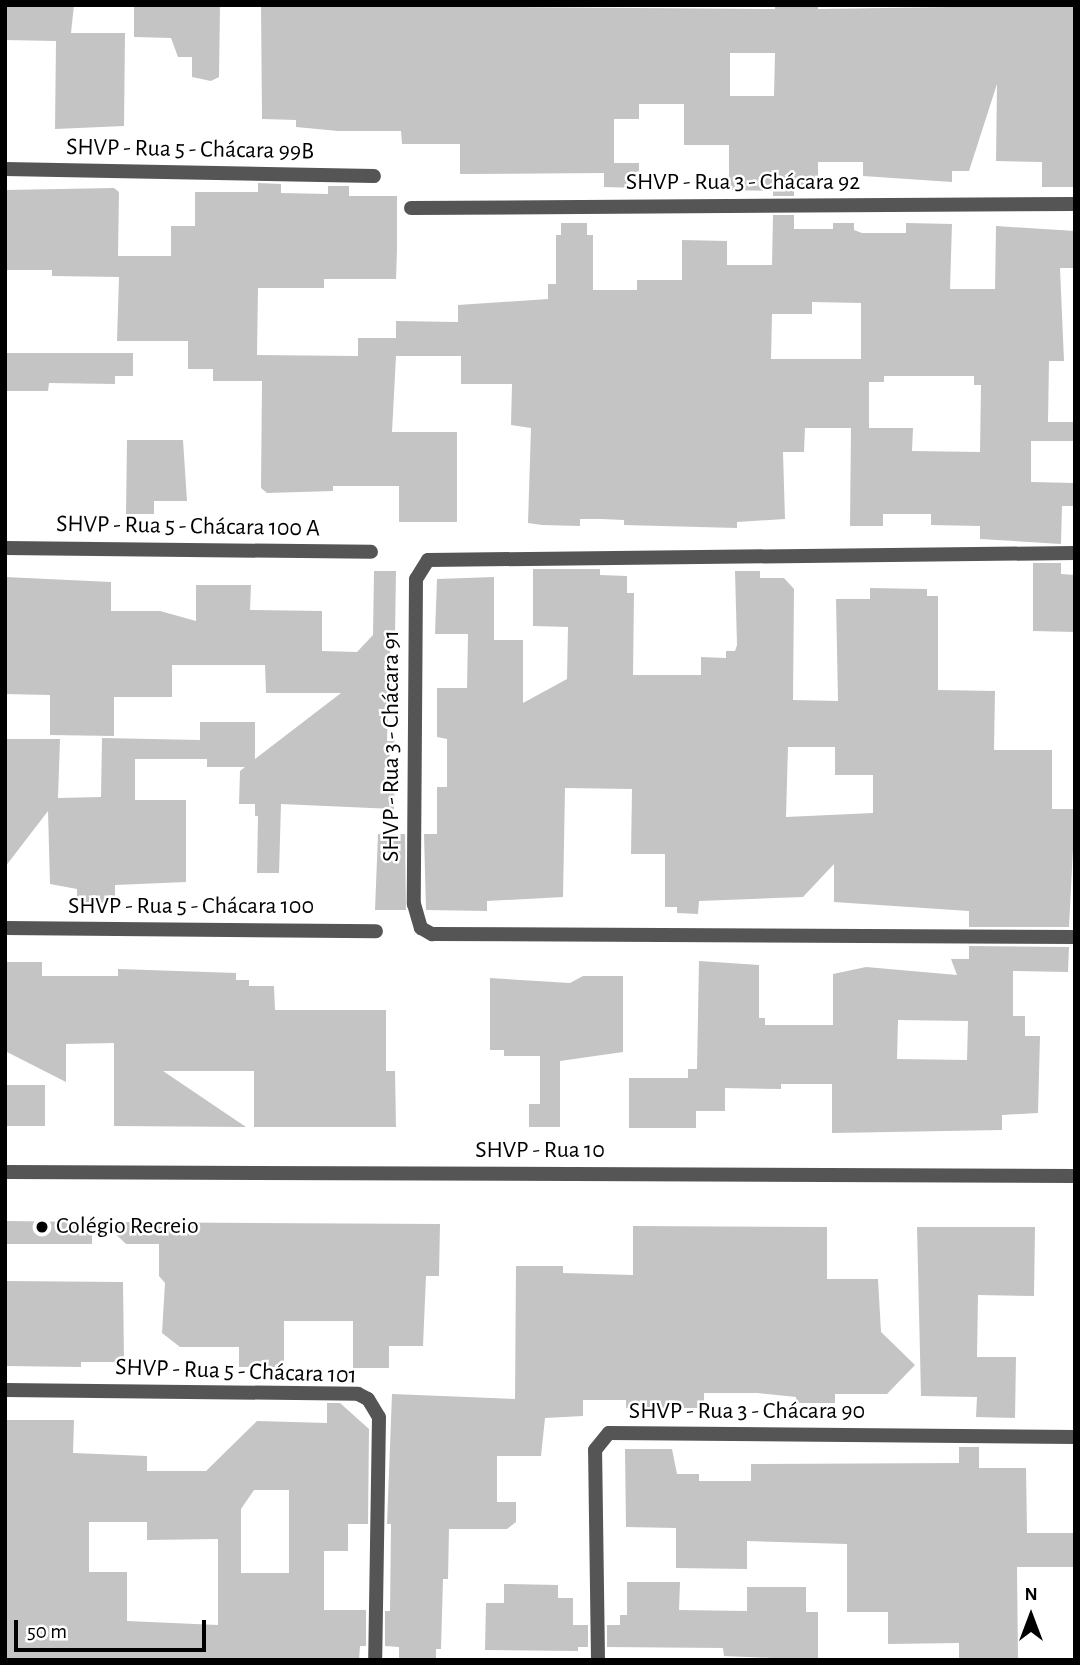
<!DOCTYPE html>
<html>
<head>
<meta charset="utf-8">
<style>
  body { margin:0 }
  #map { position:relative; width:1080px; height:1665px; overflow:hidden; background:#fff; font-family:"Alegreya Sans",sans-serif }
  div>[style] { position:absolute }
  .building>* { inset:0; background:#c4c4c4 }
  .minor>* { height:14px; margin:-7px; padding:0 7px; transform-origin:7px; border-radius:7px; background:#555 }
  .tertiary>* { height:14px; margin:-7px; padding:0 7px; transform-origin:7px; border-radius:7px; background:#555 }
  .dots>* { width:19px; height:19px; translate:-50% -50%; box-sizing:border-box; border:4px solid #fff; border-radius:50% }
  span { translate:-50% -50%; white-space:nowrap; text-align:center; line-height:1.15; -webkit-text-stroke:5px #fff; paint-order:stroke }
  .street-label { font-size:24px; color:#000 }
  .poi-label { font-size:24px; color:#000 }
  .left { translate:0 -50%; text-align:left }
  .frame { position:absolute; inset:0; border:7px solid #000; pointer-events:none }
  .north { position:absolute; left:996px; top:1581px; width:70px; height:70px; -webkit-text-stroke:5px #fff; paint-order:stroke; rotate:0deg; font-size:19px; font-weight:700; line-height:28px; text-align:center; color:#000 }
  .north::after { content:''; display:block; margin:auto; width:24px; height:32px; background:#000; clip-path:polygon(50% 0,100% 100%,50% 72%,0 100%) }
  .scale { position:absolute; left:14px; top:1620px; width:192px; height:32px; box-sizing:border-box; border:4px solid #000; border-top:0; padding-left:9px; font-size:21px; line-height:24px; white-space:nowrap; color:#000; -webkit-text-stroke:5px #fff; paint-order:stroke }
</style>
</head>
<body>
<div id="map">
  <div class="building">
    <i style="clip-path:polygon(5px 5px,74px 5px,71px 33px,125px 33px,124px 126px,55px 129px,56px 41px,5px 40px)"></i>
    <i style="clip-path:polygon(134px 5px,220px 5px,219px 77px,211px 81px,192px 77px,192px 57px,178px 57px,171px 38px,134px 37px)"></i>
    <i style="clip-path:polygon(evenodd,261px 5px,775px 9px,775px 5px,818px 5px,818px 9px,1075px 5px,1075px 187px,1042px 187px,1042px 162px,996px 161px,997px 84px,969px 171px,952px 171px,952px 182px,863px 176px,863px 162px,818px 162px,818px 189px,794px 189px,794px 196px,773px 196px,773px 191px,729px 190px,729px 145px,684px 145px,684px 104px,639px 104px,639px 119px,614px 119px,614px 163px,639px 163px,639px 188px,604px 187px,604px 173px,460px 174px,460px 144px,402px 144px,401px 131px,338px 131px,296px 127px,296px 120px,262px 119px,261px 5px,730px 53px,775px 53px,774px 96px,730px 96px,730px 53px)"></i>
    <i style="clip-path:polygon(evenodd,258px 183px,281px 184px,281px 193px,328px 194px,328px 186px,349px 186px,349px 196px,397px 196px,397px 250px,396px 279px,324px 279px,324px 288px,258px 288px,257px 355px,358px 356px,358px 338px,396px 338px,396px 321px,458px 322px,458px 305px,548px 299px,548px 284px,556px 284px,556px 235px,561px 235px,561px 223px,587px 223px,587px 235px,593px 235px,593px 290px,637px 290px,637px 280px,682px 280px,682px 240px,727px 241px,727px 265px,772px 265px,773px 215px,794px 215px,794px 229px,833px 229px,833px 223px,854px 223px,854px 230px,862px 233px,906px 233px,906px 223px,952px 224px,950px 289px,995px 289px,996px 226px,1075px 231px,1075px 268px,1060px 268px,1064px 361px,1049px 361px,1048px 422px,1075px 422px,1075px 441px,1031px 441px,1031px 482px,1075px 483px,1075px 506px,1062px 506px,1061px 544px,980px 539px,980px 526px,931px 525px,931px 514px,883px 514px,883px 526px,850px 526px,851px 428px,913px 428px,912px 451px,980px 452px,981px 385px,974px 385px,974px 376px,884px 376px,884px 382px,869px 382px,869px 428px,805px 428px,804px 452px,783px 452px,785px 519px,737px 522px,737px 528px,624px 525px,624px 520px,602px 519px,580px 519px,580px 526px,542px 525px,528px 523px,531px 428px,511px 425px,512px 384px,461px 384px,461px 356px,396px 356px,392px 432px,457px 432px,457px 522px,399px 522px,399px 486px,333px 486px,333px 491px,267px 493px,261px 488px,262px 381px,213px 381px,213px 369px,188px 369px,188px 341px,117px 341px,119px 277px,52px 276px,52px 270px,5px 270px,5px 190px,114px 188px,119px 192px,118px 256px,171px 256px,171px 226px,195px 226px,195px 192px,258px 192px,258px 183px,812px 302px,861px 303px,861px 359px,771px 359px,772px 314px,812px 314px,812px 302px)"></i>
    <i style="clip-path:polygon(5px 353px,133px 353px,133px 376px,115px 376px,115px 384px,49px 383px,48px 391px,5px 391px)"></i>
    <i style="clip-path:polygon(127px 440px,183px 440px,187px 501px,154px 501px,154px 514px,126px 514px)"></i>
    <i style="clip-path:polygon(1033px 563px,1061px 563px,1061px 574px,1075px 575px,1075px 632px,1033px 631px)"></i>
    <i style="clip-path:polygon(evenodd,533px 569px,600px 569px,600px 575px,627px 576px,627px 593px,634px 593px,633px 675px,701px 675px,701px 657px,726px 658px,726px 651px,735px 651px,737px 645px,735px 571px,760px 571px,760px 578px,784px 578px,794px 589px,793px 700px,838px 701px,836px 599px,870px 599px,870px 588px,927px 589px,927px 596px,938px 596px,938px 690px,995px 691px,994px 750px,1052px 750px,1052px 809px,1075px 809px,1069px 927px,969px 927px,969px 911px,834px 902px,834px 864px,803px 897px,699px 901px,698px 914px,677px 913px,677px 907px,665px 907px,665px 854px,631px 854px,632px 789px,565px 788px,563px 897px,487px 901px,487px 911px,426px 910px,424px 834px,437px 834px,437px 787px,447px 787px,447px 739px,437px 737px,437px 688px,467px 688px,468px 634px,435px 634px,437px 579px,494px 577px,494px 640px,523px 640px,523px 703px,567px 679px,568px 627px,533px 626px,533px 569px,788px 747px,835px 747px,835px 775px,873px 775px,873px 813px,786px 817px,788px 747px)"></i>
    <i style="clip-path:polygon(374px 571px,396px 571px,395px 637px,389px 637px,393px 705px,388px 710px,387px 741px,395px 741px,385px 768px,395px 768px,394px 809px,281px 804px,279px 873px,257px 873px,258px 816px,255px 816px,255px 804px,239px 804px,240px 771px,245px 767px,207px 767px,207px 759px,135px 759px,135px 800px,186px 800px,186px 882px,115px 885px,115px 903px,77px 903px,77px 889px,50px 884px,48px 811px,5px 867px,5px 739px,60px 739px,58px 798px,101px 797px,102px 738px,200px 740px,200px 722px,255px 722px,255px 759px,341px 693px,266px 693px,265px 665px,172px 665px,172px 697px,114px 697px,114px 736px,50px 735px,50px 695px,5px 694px,5px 577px,111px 582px,111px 611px,160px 611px,196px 621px,196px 585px,251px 585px,250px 610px,322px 611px,322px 651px,357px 652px,373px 635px)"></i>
    <i style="clip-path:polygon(378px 834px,405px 834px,406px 910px,375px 910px)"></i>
    <i style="clip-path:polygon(evenodd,969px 946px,1069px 947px,1068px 972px,1013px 971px,1013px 1016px,1025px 1016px,1025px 1036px,1040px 1036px,1038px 1113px,1002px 1115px,1002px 1130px,832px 1133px,832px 1084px,781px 1084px,781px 1089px,725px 1088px,725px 1111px,696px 1111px,696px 1128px,629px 1128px,629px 1078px,688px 1078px,688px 1069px,697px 1069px,699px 961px,759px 965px,759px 1018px,765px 1018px,765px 1025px,833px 1025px,833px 974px,866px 967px,957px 975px,951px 959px,969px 959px,969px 946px,898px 1020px,968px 1021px,967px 1060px,897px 1059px,898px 1020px)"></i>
    <i style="clip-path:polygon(5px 962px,42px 962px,42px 976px,118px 976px,118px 969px,236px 973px,236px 980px,249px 980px,249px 986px,274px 986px,275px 1010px,386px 1010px,386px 1071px,395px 1071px,396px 1127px,254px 1127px,254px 1071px,163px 1071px,246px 1127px,114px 1126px,114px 1043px,66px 1044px,66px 1082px,5px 1051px)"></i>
    <i style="clip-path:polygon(583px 976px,623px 976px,623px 1052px,560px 1061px,560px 1127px,529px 1127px,529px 1104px,540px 1104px,540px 1056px,504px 1056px,504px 1050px,490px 1050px,490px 978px,570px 983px)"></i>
    <i style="clip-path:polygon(5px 1085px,45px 1085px,45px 1126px,5px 1126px)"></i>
    <i style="clip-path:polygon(5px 1221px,92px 1222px,92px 1244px,5px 1244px)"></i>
    <i style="clip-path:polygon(103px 1222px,440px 1224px,439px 1276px,426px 1276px,423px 1346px,389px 1346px,389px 1368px,353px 1368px,353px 1321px,284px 1321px,284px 1367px,239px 1367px,239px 1347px,180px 1347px,162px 1333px,165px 1283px,159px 1276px,159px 1244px,126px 1244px)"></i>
    <i style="clip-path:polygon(633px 1226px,827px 1227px,827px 1279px,878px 1279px,881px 1332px,915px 1365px,887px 1394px,835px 1394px,835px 1403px,796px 1403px,796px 1397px,757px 1393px,704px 1393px,704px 1408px,626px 1408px,626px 1400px,583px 1400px,583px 1416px,545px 1418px,541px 1456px,497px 1456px,497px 1502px,516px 1502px,516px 1522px,507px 1529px,449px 1529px,448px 1579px,443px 1579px,441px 1649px,436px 1649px,436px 1660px,399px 1660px,399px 1647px,385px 1646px,385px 1611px,390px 1611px,391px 1524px,387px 1524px,392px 1394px,515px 1399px,516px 1266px,563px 1266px,563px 1273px,633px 1275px)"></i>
    <i style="clip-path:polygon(917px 1227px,1035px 1227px,1034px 1296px,978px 1295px,977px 1357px,1016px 1357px,1015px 1418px,976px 1417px,977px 1397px,921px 1396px)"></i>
    <i style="clip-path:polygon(5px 1281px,123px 1282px,124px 1362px,81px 1362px,81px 1367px,5px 1366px)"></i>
    <i style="clip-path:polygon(evenodd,327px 1403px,340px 1403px,369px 1429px,368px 1524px,348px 1524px,348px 1551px,324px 1551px,324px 1610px,366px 1610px,366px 1646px,360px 1646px,359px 1660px,5px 1660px,5px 1420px,74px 1420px,73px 1453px,147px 1456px,147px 1471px,206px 1471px,257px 1421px,327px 1423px,327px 1403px,254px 1490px,289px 1490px,289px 1573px,241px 1573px,241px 1509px,254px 1490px,327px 1403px,89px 1522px,147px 1522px,147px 1540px,218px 1539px,218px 1625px,127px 1621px,127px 1572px,89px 1572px,89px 1522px)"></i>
    <i style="clip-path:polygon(959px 1447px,979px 1447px,979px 1468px,1026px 1468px,1027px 1533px,1075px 1533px,1075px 1567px,1017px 1567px,1018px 1660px,959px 1659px,959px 1643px,888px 1644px,888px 1612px,847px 1612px,847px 1544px,747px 1541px,747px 1569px,676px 1568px,676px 1528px,626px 1527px,625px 1449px,672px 1449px,677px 1474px,699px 1474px,699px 1481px,751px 1481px,751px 1464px,959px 1463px)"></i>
    <i style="clip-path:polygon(627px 1582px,680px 1582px,679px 1610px,747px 1611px,747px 1587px,806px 1587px,806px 1612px,818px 1612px,818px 1660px,724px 1656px,723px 1648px,607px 1647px,607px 1625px,620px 1625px,620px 1615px,627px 1615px)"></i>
    <i style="clip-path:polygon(504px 1584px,558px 1585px,558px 1598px,573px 1598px,573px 1625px,588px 1625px,588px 1647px,578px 1647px,578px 1651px,485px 1650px,486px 1603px,504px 1603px)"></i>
  </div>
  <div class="minor">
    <i style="left:5px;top:169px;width:369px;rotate:1.1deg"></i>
    <i style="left:411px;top:208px;width:664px;rotate:-0.35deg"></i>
    <i style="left:5px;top:548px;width:366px;rotate:0.6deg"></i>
    <i style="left:1075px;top:553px;width:647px;rotate:179.38deg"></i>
    <i style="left:428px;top:560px;width:22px;rotate:122deg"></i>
    <i style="left:416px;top:579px;width:325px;rotate:90.4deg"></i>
    <i style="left:414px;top:904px;width:25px;rotate:74deg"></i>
    <i style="left:421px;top:928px;width:13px;rotate:29deg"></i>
    <i style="left:432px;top:934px;width:643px;rotate:0.27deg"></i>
    <i style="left:5px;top:928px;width:371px;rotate:0.5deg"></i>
    <i style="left:5px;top:1390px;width:353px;rotate:0.6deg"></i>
    <i style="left:358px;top:1394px;width:11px;rotate:27deg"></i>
    <i style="left:368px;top:1399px;width:21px;rotate:59deg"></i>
    <i style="left:379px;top:1417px;width:243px;rotate:90.9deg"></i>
    <i style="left:598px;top:1660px;width:210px;rotate:-90.8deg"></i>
    <i style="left:595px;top:1450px;width:22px;rotate:-51deg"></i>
    <i style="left:609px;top:1433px;width:466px;rotate:0.5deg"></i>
  </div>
  <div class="tertiary">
    <i style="left:5px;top:1172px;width:1070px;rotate:0.21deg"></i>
  </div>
  <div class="dots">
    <i style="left:42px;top:1227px;background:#000"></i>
  </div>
  <div class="street-label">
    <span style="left:190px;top:150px;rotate:1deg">SHVP - Rua 5 - Chácara 99B</span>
    <span style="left:743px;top:183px">SHVP - Rua 3 - Chácara 92</span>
    <span style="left:188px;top:527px;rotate:1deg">SHVP - Rua 5 - Chácara 100 A</span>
    <span style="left:392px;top:746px;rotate:-90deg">SHVP - Rua 3 - Chácara 91</span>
    <span style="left:191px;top:907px">SHVP - Rua 5 - Chácara 100</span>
    <span style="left:540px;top:1151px">SHVP - Rua 10</span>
    <span style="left:236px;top:1372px;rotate:2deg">SHVP - Rua 5 - Chácara 101</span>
    <span style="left:747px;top:1412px">SHVP - Rua 3 - Chácara 90</span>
  </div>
  <div class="poi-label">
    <span class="left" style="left:56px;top:1227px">Colégio Recreio</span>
  </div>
  <div class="frame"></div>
  <div class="north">N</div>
  <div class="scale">50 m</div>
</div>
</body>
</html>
